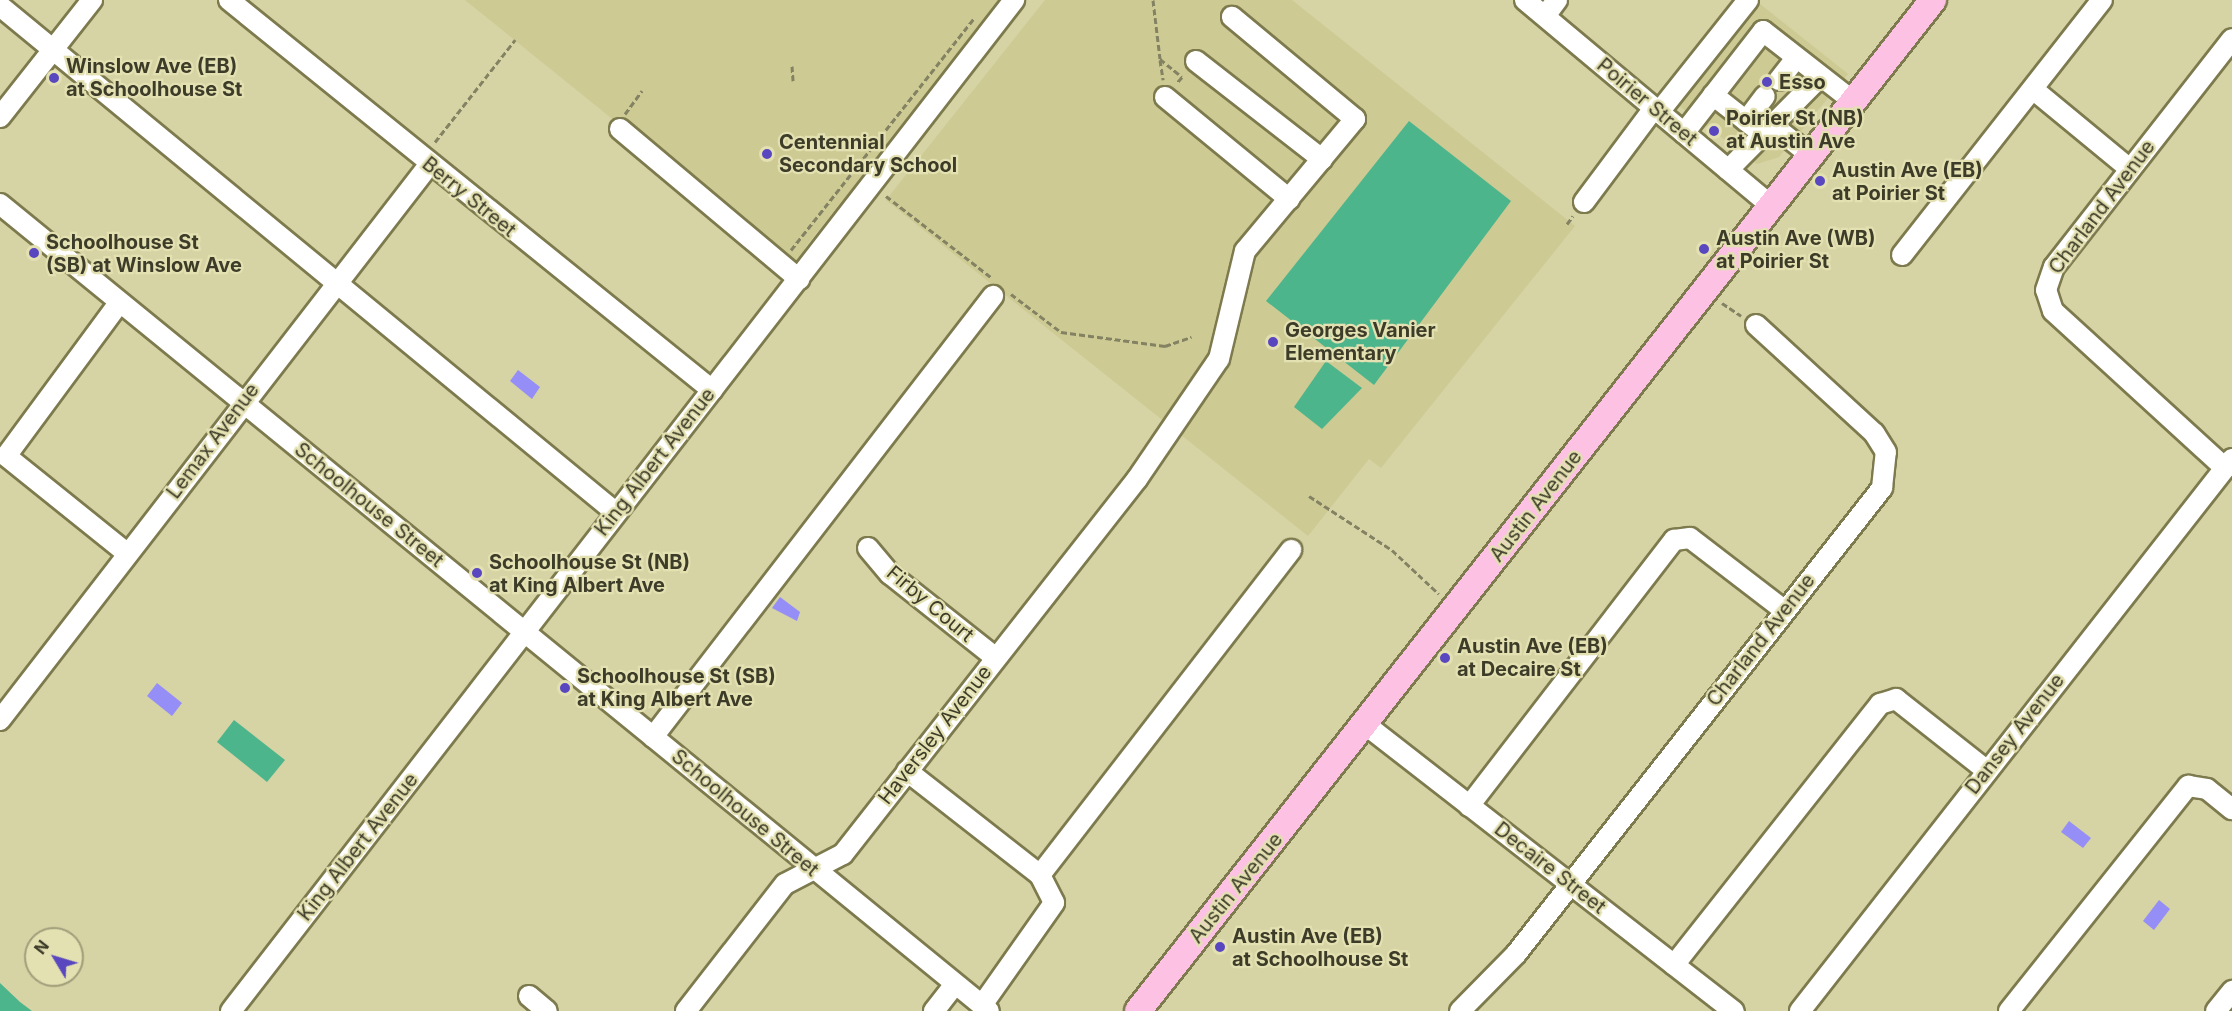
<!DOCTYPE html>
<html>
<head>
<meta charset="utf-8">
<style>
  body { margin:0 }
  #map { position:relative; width:2232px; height:1011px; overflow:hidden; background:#d6d3a4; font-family:Inter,sans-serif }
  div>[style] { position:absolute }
  .built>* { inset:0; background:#ceca93 }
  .green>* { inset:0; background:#4db58c }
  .water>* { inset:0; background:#958ef7 }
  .path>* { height:3px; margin-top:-1.5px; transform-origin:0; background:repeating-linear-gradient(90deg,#838262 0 6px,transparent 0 9px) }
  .roads { filter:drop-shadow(2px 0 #7d7a4e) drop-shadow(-2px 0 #7d7a4e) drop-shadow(0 2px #7d7a4e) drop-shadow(0 -2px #7d7a4e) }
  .minor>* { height:20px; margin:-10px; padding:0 10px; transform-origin:10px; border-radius:10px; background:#fff }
  .major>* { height:26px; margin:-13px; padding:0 13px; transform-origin:13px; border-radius:13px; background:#fdc1e4 }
  .dots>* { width:16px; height:16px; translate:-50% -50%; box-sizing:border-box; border:3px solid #e3e0b1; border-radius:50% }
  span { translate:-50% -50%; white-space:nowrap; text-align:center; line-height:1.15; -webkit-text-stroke:4.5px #e3e0b1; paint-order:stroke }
  .poi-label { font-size:20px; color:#3d3c29; font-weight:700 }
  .left { translate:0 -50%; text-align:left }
  .street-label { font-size:20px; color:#3d3c29 }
  .north { position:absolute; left:24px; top:927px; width:60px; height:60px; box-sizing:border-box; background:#e3e0b1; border:2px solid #a19e7b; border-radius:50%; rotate:308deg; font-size:16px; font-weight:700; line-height:24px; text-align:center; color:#3d3c29 }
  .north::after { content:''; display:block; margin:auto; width:21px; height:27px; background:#5947bf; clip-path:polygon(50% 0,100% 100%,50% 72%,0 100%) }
</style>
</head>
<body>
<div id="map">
  <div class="built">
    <i style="clip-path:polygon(465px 0,998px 0,987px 21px,806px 246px,796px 267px)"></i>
    <i style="clip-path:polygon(1045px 0,1292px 0,1575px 226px,1381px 468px,1369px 459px,1308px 536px,886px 200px)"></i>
    <i style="clip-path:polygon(1755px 0,1848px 74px,1779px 157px,1757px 164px,1670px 99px)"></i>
  </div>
  <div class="green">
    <i style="clip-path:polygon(1409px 121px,1511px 201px,1374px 385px,1266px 301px)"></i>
    <i style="clip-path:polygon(1326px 361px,1362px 388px,1322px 429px,1294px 407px)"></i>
    <i style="clip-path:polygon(234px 720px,285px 760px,267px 782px,217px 742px)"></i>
    <i style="clip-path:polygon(0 983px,20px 1002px,32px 1011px,0 1011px)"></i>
  </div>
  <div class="water">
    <i style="clip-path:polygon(518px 370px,540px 387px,532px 399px,510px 381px)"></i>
    <i style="clip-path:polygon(780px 597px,800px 612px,797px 621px,772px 608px)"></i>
    <i style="clip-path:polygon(157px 683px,182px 703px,172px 716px,147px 696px)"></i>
    <i style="clip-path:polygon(2069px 821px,2091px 838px,2083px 848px,2061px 832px)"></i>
    <i style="clip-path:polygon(2159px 900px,2170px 909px,2154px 930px,2143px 921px)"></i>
  </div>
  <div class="path">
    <i style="left:1153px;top:0;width:59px;rotate:83.2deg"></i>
    <i style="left:1160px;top:59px;width:28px;rotate:39deg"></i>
    <i style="left:1182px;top:77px;width:9px;rotate:131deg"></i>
    <i style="left:1160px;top:60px;width:20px;rotate:81deg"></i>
    <i style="left:792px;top:66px;width:15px;rotate:86deg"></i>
    <i style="left:625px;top:114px;width:29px;rotate:-54deg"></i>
    <i style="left:435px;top:142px;width:130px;rotate:-51.9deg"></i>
    <i style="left:886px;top:196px;width:134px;rotate:37.7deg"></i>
    <i style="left:1567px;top:224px;width:10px;rotate:-53deg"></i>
    <i style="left:791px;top:250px;width:295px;rotate:-51.7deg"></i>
    <i style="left:1011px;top:294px;width:63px;rotate:37.2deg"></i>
    <i style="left:1061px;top:332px;width:105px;rotate:7.7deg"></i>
    <i style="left:1165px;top:346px;width:28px;rotate:-19deg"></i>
    <i style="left:1722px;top:303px;width:23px;rotate:34deg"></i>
    <i style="left:1309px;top:496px;width:99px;rotate:33deg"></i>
    <i style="left:1392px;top:550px;width:64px;rotate:43.1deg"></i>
  </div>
  <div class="roads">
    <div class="minor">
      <i style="left:229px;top:0;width:621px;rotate:38.92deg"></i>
      <i style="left:1525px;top:0;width:318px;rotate:39.9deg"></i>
      <i style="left:0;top:6px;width:795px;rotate:39.44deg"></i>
      <i style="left:1545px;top:16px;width:20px;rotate:-53deg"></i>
      <i style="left:1196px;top:61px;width:160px;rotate:37.9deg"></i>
      <i style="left:1779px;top:80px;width:28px;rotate:-52deg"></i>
      <i style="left:2034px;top:90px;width:124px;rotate:39.5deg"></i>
      <i style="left:1713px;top:95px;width:63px;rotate:38deg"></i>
      <i style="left:1165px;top:97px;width:161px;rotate:39.4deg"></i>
      <i style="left:1659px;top:112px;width:143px;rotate:-51.5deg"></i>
      <i style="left:0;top:117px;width:149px;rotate:-51.8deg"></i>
      <i style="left:1746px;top:121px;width:31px;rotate:-53deg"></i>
      <i style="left:1772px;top:125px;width:47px;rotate:38.1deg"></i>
      <i style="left:620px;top:129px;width:234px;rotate:40deg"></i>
      <i style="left:1684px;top:133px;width:129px;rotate:-52.2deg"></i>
      <i style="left:1763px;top:31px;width:114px;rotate:37.9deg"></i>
      <i style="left:1728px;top:170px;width:131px;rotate:-45.3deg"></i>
      <i style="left:1584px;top:202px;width:117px;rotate:-53.3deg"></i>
      <i style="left:0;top:204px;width:1276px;rotate:39.21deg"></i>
      <i style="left:1902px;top:255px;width:324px;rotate:-51.9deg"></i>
      <i style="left:119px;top:303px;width:190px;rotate:126.4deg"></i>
      <i style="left:6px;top:456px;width:156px;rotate:38.8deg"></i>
      <i style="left:2225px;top:468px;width:233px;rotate:-137.6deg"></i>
      <i style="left:2053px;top:311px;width:22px;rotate:-108deg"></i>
      <i style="left:2046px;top:290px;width:24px;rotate:-71deg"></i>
      <i style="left:2054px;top:267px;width:289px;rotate:-52deg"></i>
      <i style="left:868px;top:548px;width:34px;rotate:50deg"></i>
      <i style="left:890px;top:574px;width:135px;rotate:38.4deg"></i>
      <i style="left:0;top:720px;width:701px;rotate:-52.3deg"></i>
      <i style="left:1366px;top:725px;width:466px;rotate:37.9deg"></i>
      <i style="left:653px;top:737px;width:557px;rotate:-52.37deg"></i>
      <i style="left:907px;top:771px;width:169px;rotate:38deg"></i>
      <i style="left:1040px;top:875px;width:31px;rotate:63deg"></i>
      <i style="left:1054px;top:903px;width:125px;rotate:125.2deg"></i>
      <i style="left:1469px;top:806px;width:336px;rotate:-52.4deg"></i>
      <i style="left:1674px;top:540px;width:16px;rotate:-7deg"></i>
      <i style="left:1690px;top:538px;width:118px;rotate:37.5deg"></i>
      <i style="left:1040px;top:875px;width:411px;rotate:-52.3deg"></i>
      <i style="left:1674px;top:965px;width:333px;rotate:-51.7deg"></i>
      <i style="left:1880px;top:704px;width:17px;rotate:-17deg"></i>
      <i style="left:1896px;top:699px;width:115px;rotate:38.3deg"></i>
      <i style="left:529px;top:996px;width:23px;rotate:40deg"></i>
      <i style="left:231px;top:1011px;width:1279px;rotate:-52.24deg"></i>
      <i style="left:686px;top:1011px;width:161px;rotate:-52.1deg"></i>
      <i style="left:785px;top:884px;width:65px;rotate:-27.3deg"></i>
      <i style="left:843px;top:854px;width:477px;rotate:-51.9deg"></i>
      <i style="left:1137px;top:479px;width:145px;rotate:-55.7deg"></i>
      <i style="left:1219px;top:359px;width:111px;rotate:-76.5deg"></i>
      <i style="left:1245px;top:251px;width:172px;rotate:-50.2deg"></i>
      <i style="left:1355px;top:119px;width:160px;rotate:-140.3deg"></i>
      <i style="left:934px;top:1011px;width:34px;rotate:-52deg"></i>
      <i style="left:1460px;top:1011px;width:80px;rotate:-45.5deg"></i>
      <i style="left:1516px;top:954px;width:593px;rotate:-51.85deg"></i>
      <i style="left:1882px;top:488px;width:36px;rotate:-84deg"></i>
      <i style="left:1886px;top:452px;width:22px;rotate:-122deg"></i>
      <i style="left:1874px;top:433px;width:160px;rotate:-137.5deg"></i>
      <i style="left:1800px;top:1011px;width:701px;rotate:-51.95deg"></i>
      <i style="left:2009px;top:1011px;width:288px;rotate:-51.5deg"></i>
      <i style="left:2188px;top:786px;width:19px;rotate:9deg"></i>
      <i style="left:2207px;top:789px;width:32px;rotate:39deg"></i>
      <i style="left:2216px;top:1011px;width:26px;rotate:-51deg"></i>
    </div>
    <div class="major">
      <i style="left:1138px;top:1011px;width:1286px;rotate:-51.82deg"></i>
    </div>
  </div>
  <div class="dots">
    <i style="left:54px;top:78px;background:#5947bf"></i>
    <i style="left:1767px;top:82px;background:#5947bf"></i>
    <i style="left:1714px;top:131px;background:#5947bf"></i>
    <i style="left:767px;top:154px;background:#5947bf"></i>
    <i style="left:1820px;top:181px;background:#5947bf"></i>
    <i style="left:1704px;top:249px;background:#5947bf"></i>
    <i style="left:34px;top:253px;background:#5947bf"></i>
    <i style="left:1273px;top:342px;background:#5947bf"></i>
    <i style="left:477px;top:573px;background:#5947bf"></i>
    <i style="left:1445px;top:658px;background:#5947bf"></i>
    <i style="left:565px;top:688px;background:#5947bf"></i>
    <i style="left:1220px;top:947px;background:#5947bf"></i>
  </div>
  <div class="poi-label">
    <span class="left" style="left:66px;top:78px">Winslow Ave (EB)<br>at Schoolhouse St</span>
    <span class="left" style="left:1779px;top:82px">Esso</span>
    <span class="left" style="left:1726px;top:130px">Poirier St (NB)<br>at Austin Ave</span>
    <span class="left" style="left:779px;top:154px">Centennial<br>Secondary School</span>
    <span class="left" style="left:1832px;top:182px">Austin Ave (EB)<br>at Poirier St</span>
    <span class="left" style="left:1716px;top:250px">Austin Ave (WB)<br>at Poirier St</span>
    <span class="left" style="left:46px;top:254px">Schoolhouse St<br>(SB) at Winslow Ave</span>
    <span class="left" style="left:1285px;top:342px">Georges Vanier<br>Elementary</span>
    <span class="left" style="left:489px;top:574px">Schoolhouse St (NB)<br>at King Albert Ave</span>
    <span class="left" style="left:1457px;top:658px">Austin Ave (EB)<br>at Decaire St</span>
    <span class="left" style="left:577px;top:688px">Schoolhouse St (SB)<br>at King Albert Ave</span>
    <span class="left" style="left:1232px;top:948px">Austin Ave (EB)<br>at Schoolhouse St</span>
  </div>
  <div class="street-label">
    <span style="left:1647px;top:102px;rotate:40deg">Poirier Street</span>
    <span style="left:469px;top:197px;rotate:39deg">Berry Street</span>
    <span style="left:2102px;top:207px;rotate:-53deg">Charland Avenue</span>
    <span style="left:213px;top:441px;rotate:-53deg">Lemax Avenue</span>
    <span style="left:655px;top:462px;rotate:-52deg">King Albert Avenue</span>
    <span style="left:369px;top:505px;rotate:39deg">Schoolhouse Street</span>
    <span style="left:1536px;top:506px;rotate:-52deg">Austin Avenue</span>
    <span style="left:930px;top:604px;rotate:40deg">Firby Court</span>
    <span style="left:1761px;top:640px;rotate:-52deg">Charland Avenue</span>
    <span style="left:2015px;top:734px;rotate:-52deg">Dansey Avenue</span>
    <span style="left:935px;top:735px;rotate:-52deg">Haversley Avenue</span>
    <span style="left:745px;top:813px;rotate:40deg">Schoolhouse Street</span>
    <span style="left:358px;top:847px;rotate:-52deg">King Albert Avenue</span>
    <span style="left:1550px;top:868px;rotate:38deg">Decaire Street</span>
    <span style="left:1236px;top:888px;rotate:-51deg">Austin Avenue</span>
  </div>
  <div class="north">N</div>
</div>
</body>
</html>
